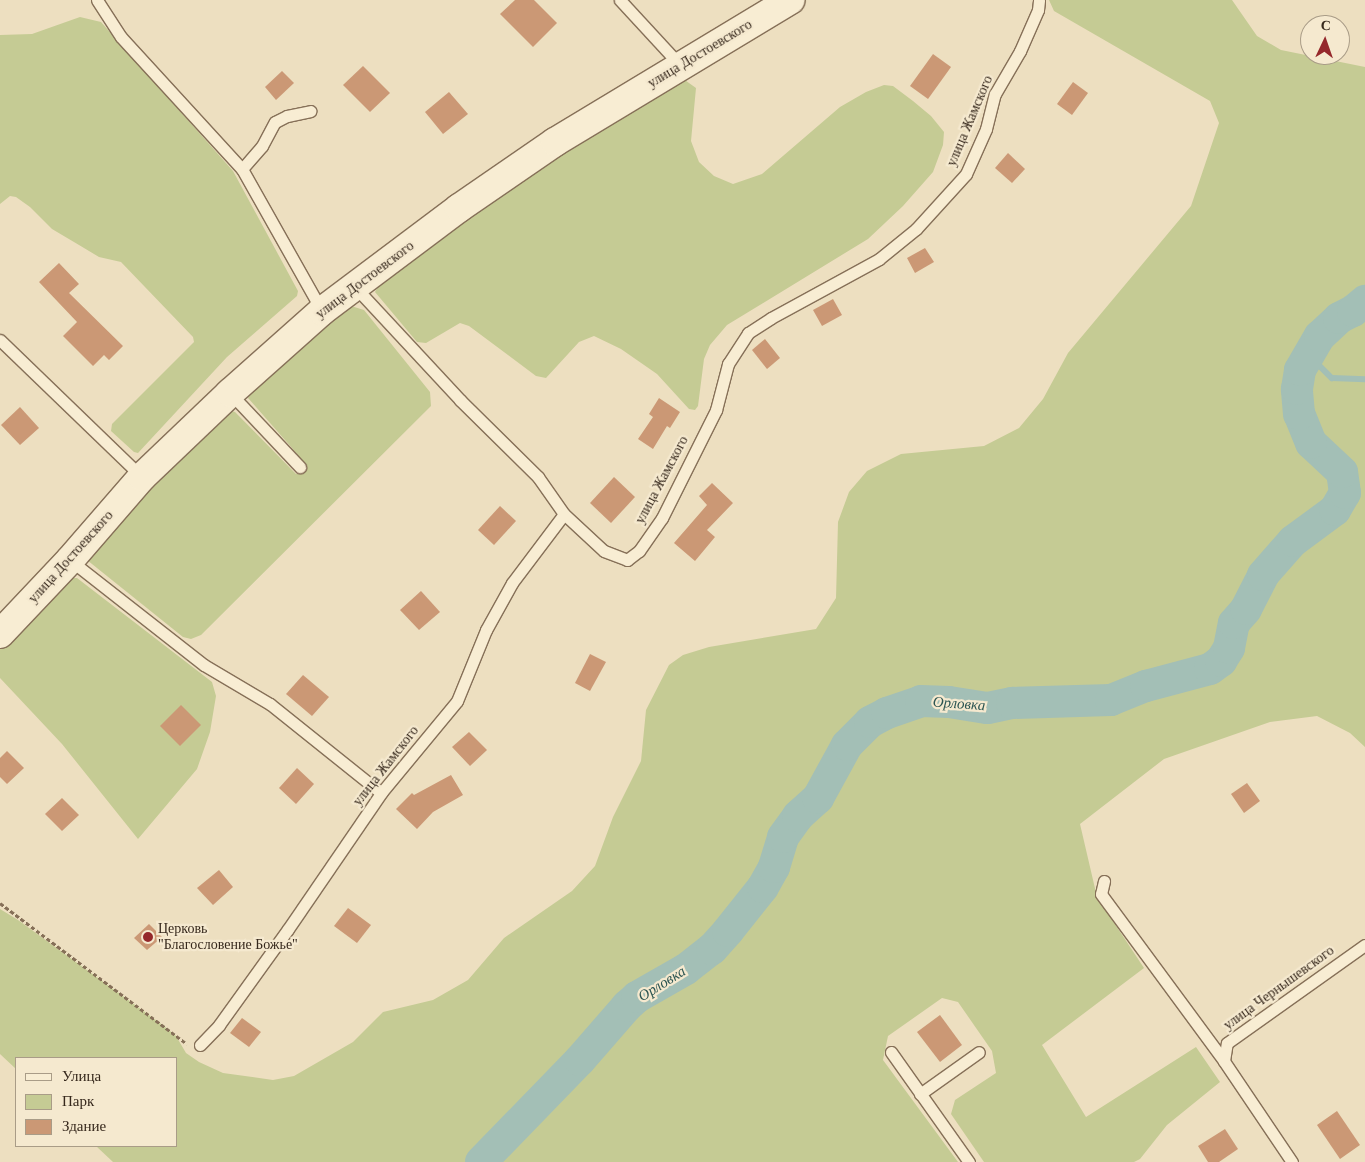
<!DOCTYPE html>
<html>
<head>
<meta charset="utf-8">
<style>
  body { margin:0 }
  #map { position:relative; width:1365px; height:1162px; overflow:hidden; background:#eddfc0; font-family:"Times New Roman",serif }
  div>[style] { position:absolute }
  .green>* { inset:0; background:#c5cb94 }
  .stream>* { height:5.5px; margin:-2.75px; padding:0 2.75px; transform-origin:2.75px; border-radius:2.75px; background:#a3bfb6 }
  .river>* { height:32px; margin:-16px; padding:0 16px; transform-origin:16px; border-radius:16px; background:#a3bfb6 }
  .building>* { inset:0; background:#cb9875 }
  .path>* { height:3px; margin-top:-1.5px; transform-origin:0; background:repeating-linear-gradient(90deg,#867058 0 4px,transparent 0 6.5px) }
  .roads { filter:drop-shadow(1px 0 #867058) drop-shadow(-1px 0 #867058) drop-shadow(0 1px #867058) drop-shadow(0 -1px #867058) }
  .lane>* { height:11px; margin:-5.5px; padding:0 5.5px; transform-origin:5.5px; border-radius:5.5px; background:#f8edd3 }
  .secondary>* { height:28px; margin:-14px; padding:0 14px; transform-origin:14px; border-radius:14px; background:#f8edd3 }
  .dots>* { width:14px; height:14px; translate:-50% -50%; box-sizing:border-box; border:2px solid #f5e9cf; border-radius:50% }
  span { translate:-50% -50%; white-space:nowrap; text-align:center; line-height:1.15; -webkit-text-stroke:4.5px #f5e9cf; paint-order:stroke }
  .street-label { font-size:14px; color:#36281c }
  .poi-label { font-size:14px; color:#36281c }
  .left { translate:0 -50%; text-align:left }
  .water-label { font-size:15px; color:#2c5552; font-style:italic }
  .legend { position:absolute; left:15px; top:1057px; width:162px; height:90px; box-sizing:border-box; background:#f5e9cf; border:1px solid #a99c87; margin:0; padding:6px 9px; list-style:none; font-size:15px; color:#36281c }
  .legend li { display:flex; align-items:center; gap:10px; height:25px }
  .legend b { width:25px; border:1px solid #a99c87 }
  .north { position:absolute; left:1300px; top:15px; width:50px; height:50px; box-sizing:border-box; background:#f5e9cf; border:1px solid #a99c87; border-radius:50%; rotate:3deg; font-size:14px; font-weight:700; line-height:20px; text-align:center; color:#36281c }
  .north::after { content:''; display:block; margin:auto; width:18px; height:22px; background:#95282b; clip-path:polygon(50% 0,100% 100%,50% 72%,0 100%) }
</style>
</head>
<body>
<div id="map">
  <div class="green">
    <i style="clip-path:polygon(1049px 0,1232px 0,1257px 36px,1281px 50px,1365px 67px,1365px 747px,1350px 733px,1317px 716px,1270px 722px,1164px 759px,1080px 824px,1097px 897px,1144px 968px,1042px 1045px,1086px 1117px,1196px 1047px,1220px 1082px,1167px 1125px,1140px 1159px,1134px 1162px,984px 1162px,951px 1114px,955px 1100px,996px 1073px,992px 1051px,958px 1002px,942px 998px,888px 1036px,883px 1060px,958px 1162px,113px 1162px,96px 1146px,176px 1146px,176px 1058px,16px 1058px,16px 1069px,0 1054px,0 909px,18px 920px,164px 1026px,176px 1036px,186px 1053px,199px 1062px,223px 1073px,273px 1080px,294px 1076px,353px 1042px,383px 1012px,433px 1000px,468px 980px,504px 938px,572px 891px,595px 866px,613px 817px,641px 761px,646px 710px,669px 665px,683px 655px,709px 647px,816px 629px,836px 598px,838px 522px,849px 492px,867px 471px,901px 454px,984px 446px,1019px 428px,1043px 399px,1068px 353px,1191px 206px,1219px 123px,1210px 101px,1054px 11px)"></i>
    <i style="clip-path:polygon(80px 17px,101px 22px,233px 171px,298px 291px,297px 296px,227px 357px,138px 453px,134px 452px,111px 431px,112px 424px,194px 342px,193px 337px,121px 262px,99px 257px,79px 245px,52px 229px,30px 207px,16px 197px,10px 196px,0 204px,0 35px,32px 34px)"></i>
    <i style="clip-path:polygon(682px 78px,696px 88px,691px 141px,699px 162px,714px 176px,733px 184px,762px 174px,840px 107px,866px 92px,884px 85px,893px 86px,913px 101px,931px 116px,944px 132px,943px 145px,933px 172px,903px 206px,868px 239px,727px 325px,710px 345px,704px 359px,698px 406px,695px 410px,689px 409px,657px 374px,621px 349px,594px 336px,579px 342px,546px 378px,536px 376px,469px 326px,460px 323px,426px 343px,417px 342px,375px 292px,384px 276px,578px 142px)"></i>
    <i style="clip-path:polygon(351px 306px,364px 310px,430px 392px,431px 406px,201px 635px,191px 639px,183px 637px,87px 560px,89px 546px,229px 410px,235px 412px,296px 474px,301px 474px,306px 470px,304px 463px,292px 448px,248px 398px,250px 393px,337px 312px)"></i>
    <i style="clip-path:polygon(66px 578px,77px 578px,212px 682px,216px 696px,210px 732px,197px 769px,138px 839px,62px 744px,0 678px,0 649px,3px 642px)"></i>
  </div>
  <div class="stream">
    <i style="left:1308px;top:354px;width:34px;rotate:45deg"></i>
    <i style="left:1332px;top:378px;width:33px;rotate:2deg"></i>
  </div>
  <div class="river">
    <i style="left:481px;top:1162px;width:142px;rotate:-45.9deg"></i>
    <i style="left:580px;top:1060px;width:72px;rotate:-49deg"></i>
    <i style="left:627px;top:1006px;width:13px;rotate:-42deg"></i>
    <i style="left:637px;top:997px;width:56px;rotate:-29.7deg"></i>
    <i style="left:686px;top:969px;width:33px;rotate:-38deg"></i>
    <i style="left:712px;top:949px;width:24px;rotate:-48deg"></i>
    <i style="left:728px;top:931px;width:56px;rotate:-51.5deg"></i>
    <i style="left:763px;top:887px;width:23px;rotate:-61deg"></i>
    <i style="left:774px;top:867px;width:31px;rotate:-73deg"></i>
    <i style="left:783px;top:837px;width:26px;rotate:-54deg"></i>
    <i style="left:798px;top:816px;width:27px;rotate:-42deg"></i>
    <i style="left:818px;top:798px;width:60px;rotate:-61.3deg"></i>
    <i style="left:847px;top:745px;width:33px;rotate:-45deg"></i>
    <i style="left:870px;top:722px;width:19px;rotate:-28deg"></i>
    <i style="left:887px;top:713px;width:36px;rotate:-19deg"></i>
    <i style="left:921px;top:701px;width:28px;rotate:2deg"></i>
    <i style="left:949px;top:702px;width:39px;rotate:9deg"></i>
    <i style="left:988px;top:708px;width:25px;rotate:-12deg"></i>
    <i style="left:1012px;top:703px;width:99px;rotate:-1.7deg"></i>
    <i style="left:1111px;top:700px;width:38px;rotate:-22deg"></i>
    <i style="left:1146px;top:686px;width:66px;rotate:-14.9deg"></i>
    <i style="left:1210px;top:669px;width:14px;rotate:-36deg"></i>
    <i style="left:1221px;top:661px;width:15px;rotate:-58deg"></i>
    <i style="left:1229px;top:648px;width:25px;rotate:-79deg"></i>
    <i style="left:1234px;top:623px;width:18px;rotate:-49deg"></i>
    <i style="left:1246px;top:609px;width:38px;rotate:-63deg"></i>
    <i style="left:1263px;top:575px;width:45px;rotate:-48.6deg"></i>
    <i style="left:1293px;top:541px;width:52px;rotate:-36.4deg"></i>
    <i style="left:1335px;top:510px;width:20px;rotate:-60deg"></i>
    <i style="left:1345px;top:493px;width:21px;rotate:-98deg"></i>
    <i style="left:1342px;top:472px;width:42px;rotate:-136.9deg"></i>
    <i style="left:1311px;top:443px;width:31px;rotate:-112deg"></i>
    <i style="left:1299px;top:414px;width:25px;rotate:-95deg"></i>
    <i style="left:1297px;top:389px;width:19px;rotate:-81deg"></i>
    <i style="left:1300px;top:370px;width:39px;rotate:-60deg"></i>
    <i style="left:1320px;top:336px;width:26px;rotate:-43deg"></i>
    <i style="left:1339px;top:318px;width:16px;rotate:-27deg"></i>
    <i style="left:1353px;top:311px;width:16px;rotate:-40deg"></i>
  </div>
  <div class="building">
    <i style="clip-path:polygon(515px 0,534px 0,557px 23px,533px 47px,500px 14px)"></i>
    <i style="clip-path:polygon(933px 54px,951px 67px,928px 99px,910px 86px)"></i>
    <i style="clip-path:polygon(363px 66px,390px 93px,370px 112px,343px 85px)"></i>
    <i style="clip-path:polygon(282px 71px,294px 83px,276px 100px,265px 87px)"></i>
    <i style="clip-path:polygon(1073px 82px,1088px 93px,1072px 115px,1057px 104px)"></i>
    <i style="clip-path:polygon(449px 92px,468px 114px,443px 134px,425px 112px)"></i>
    <i style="clip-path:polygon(1008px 153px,1025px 169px,1012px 183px,995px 168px)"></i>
    <i style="clip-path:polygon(925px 248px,934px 262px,915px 273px,907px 258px)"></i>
    <i style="clip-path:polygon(59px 263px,79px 284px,69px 293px,123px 346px,109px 360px,104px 355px,93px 366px,63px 336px,77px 322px,39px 282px)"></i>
    <i style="clip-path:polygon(833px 299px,842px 315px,822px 326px,813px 310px)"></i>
    <i style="clip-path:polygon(765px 339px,780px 358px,767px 369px,752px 350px)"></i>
    <i style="clip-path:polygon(659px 398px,680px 412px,670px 428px,667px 426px,653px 449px,638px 439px,653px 417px,649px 414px)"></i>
    <i style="clip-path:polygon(20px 407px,39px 428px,20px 445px,1px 425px)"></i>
    <i style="clip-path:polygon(614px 477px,635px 497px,611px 523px,590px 503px)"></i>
    <i style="clip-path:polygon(712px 483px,733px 503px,707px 530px,715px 537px,695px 561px,674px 543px,707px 505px,699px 496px)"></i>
    <i style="clip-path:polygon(500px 506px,516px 521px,494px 545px,478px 530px)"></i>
    <i style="clip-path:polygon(421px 591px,440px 612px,419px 630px,400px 610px)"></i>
    <i style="clip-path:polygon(590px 654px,606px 662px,590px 691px,575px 683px)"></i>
    <i style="clip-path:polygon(303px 675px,329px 697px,312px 716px,286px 694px)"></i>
    <i style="clip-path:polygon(181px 705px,201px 725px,180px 746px,160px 726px)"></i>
    <i style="clip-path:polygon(469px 732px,487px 750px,470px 766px,452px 747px)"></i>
    <i style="clip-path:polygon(7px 751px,24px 768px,7px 784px,0 777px,0 758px)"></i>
    <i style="clip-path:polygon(297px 768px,314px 784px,296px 804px,279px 788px)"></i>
    <i style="clip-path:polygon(451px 775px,463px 795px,433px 812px,417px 829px,396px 809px,412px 793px,414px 795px)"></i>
    <i style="clip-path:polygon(1247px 783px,1260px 801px,1244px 813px,1231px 794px)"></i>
    <i style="clip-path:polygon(62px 798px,79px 815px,62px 831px,45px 814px)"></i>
    <i style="clip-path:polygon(219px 870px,233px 887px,213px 905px,197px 888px)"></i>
    <i style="clip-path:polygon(348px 908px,371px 925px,357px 943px,334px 926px)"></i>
    <i style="clip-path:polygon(149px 924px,162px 937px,147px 950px,134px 938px)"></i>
    <i style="clip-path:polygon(940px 1015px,962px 1045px,940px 1062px,917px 1032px)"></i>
    <i style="clip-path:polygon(242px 1018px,261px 1032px,249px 1047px,230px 1033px)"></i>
    <i style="clip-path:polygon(1337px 1111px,1360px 1145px,1340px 1159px,1317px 1125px)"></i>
    <i style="clip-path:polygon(1225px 1129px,1238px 1149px,1219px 1162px,1208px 1162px,1198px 1146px)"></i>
  </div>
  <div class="path">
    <i style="left:0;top:903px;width:234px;rotate:37deg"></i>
  </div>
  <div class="roads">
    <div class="lane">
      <i style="left:97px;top:0;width:44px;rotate:57deg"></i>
      <i style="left:121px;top:37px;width:179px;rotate:47.5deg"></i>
      <i style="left:242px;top:169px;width:163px;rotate:60.6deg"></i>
      <i style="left:620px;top:0;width:88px;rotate:47.3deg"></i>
      <i style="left:242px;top:169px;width:30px;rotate:-49deg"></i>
      <i style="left:262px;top:146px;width:27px;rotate:-62deg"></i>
      <i style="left:275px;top:122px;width:13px;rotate:-27deg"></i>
      <i style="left:287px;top:116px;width:24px;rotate:-12deg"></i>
      <i style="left:356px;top:288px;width:153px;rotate:47.1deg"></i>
      <i style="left:460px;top:400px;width:110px;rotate:44.6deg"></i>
      <i style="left:538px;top:477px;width:45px;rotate:54.9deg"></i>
      <i style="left:0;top:340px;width:197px;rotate:44deg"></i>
      <i style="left:230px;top:393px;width:102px;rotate:46.6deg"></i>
      <i style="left:70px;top:560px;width:170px;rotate:38.1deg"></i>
      <i style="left:204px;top:665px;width:77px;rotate:30.6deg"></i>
      <i style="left:270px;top:704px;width:142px;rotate:38.7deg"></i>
      <i style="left:1104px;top:881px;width:13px;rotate:103deg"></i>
      <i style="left:1101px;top:894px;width:207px;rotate:53.6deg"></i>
      <i style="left:200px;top:1045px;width:28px;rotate:-46deg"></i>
      <i style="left:219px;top:1025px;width:118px;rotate:-54.3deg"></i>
      <i style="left:288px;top:929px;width:165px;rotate:-55.6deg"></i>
      <i style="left:381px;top:793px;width:119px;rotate:-50.4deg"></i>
      <i style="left:457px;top:701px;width:77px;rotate:-67.8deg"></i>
      <i style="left:486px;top:630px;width:54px;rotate:-61deg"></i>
      <i style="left:512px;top:583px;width:86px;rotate:-53deg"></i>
      <i style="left:564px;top:514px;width:54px;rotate:42.8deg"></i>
      <i style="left:604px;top:551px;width:25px;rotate:21deg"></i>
      <i style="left:627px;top:560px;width:15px;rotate:-37deg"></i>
      <i style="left:639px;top:551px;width:40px;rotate:-55.1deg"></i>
      <i style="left:662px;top:518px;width:121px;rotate:-63.4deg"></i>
      <i style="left:716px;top:410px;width:48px;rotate:-75.4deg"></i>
      <i style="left:728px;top:364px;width:37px;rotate:-57deg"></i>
      <i style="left:748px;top:333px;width:27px;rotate:-33deg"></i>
      <i style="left:771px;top:318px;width:123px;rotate:-28.6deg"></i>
      <i style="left:879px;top:259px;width:48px;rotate:-39deg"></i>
      <i style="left:916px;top:229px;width:74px;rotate:-47.7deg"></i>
      <i style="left:966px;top:174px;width:49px;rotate:-66deg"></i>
      <i style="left:986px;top:129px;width:36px;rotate:-76deg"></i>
      <i style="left:995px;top:94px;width:50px;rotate:-59.8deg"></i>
      <i style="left:1020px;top:51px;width:45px;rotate:-66.3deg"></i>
      <i style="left:1038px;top:10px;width:10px;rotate:-84deg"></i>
      <i style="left:891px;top:1052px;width:135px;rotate:54.7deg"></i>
      <i style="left:920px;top:1094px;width:72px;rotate:-35.4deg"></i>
      <i style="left:1292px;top:1162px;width:122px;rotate:-124deg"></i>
      <i style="left:1224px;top:1061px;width:18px;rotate:-81deg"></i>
      <i style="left:1227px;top:1043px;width:169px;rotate:-35.4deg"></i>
    </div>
    <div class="secondary">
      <i style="left:0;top:634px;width:102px;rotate:-46.6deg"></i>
      <i style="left:70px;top:560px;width:110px;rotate:-49.1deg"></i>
      <i style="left:142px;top:477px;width:122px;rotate:-43.7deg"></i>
      <i style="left:230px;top:393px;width:123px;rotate:-41.7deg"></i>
      <i style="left:322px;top:311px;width:171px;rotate:-36.9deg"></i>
      <i style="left:459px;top:208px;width:116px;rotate:-34.5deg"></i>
      <i style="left:555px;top:142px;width:275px;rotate:-31.1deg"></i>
    </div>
  </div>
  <div class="dots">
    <i style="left:148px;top:937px;background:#95282b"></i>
  </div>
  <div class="street-label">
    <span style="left:700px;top:54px;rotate:-31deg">улица Достоевского</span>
    <span style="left:970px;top:121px;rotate:-67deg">улица Жамского</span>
    <span style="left:365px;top:280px;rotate:-37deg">улица Достоевского</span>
    <span style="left:662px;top:480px;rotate:-62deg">улица Жамского</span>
    <span style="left:71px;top:557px;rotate:-48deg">улица Достоевского</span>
    <span style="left:386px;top:766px;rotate:-52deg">улица Жамского</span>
    <span style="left:1279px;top:988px;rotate:-36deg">улица Чернышевского</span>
  </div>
  <div class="poi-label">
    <span class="left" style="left:158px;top:937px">Церковь<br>"Благословение Божье"</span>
  </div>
  <div class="water-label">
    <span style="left:959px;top:704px;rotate:4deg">Орловка</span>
    <span style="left:662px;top:984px;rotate:-32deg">Орловка</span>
  </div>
  <ul class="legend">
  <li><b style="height:6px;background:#f8edd3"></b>Улица</li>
  <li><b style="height:14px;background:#c5cb94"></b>Парк</li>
  <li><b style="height:14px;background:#cb9875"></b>Здание</li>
  </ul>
  <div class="north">С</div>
</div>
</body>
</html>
